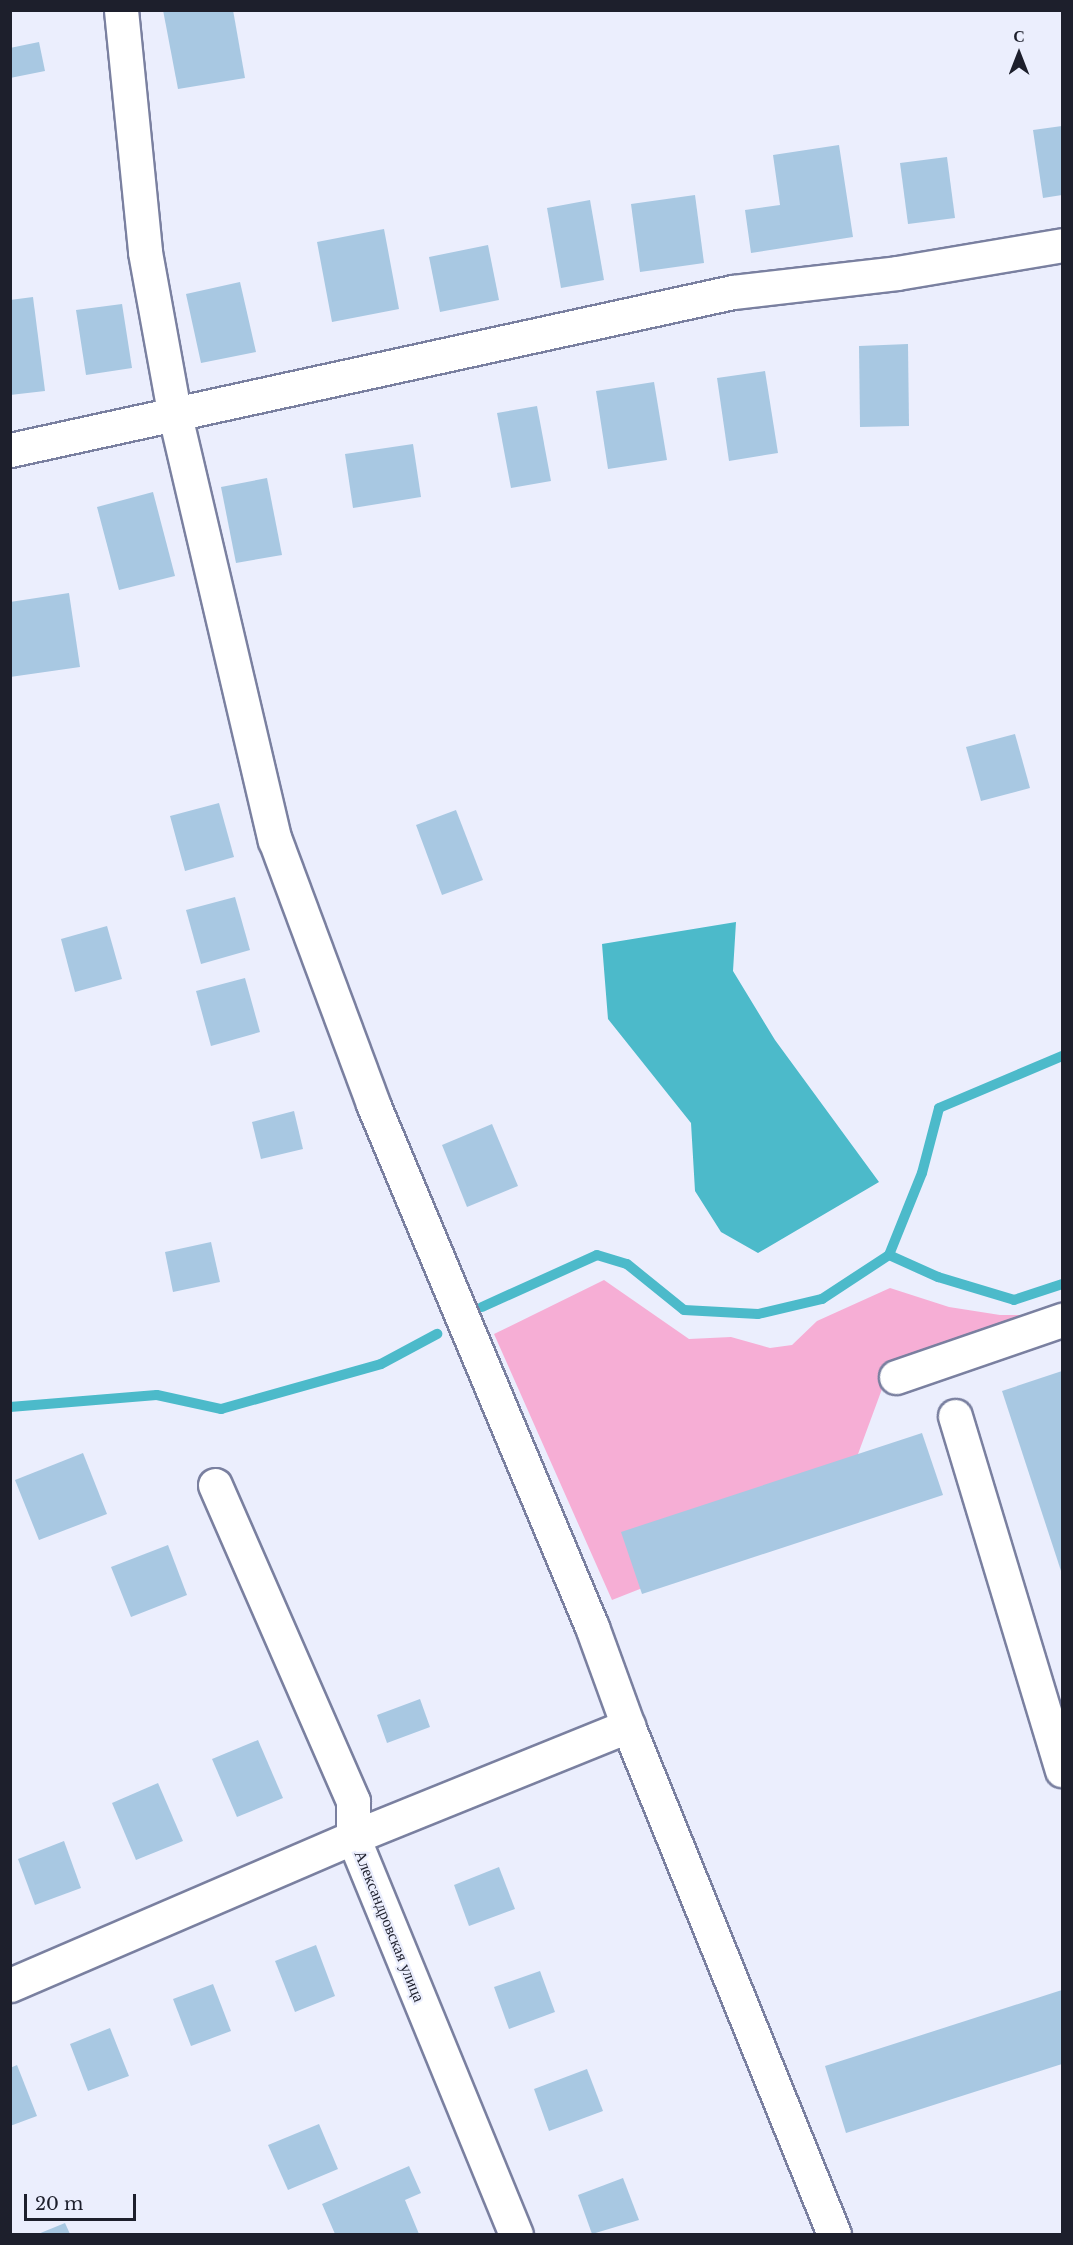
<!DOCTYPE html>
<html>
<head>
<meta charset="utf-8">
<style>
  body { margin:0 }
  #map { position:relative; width:1073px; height:2245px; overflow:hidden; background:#ebeefd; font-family:"Libre Baskerville",serif }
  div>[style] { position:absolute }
  .green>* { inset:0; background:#f6aed5 }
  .water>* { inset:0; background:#4cbaca }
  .stream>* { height:10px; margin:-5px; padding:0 5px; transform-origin:5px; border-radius:5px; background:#4cbaca }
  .building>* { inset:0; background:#a8c8e2 }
  .roads { filter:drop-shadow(2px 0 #7a80a0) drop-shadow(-2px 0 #7a80a0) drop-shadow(0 2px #7a80a0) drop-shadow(0 -2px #7a80a0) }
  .minor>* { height:33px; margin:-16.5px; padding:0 16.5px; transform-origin:16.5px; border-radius:16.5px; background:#fff }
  span { translate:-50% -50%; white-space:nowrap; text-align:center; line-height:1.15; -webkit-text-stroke:4.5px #ebeefd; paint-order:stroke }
  .street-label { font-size:16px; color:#1d1f2c }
  .frame { position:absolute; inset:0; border:12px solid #1d1f2c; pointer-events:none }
  .north { position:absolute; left:989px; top:24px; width:60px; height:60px; -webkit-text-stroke:4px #ebeefd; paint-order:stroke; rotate:0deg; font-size:16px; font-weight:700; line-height:24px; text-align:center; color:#1d1f2c }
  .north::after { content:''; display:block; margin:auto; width:21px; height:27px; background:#1d1f2c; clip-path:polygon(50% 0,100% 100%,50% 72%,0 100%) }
  .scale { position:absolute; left:24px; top:2194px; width:112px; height:27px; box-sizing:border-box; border:3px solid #1d1f2c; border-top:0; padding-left:8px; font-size:18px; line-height:21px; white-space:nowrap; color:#1d1f2c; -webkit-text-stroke:4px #ebeefd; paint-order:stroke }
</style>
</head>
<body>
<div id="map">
  <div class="green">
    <i style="clip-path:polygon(604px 1280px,689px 1339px,731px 1337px,770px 1348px,792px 1345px,817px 1321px,890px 1288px,949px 1307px,1000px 1315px,1026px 1315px,1062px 1301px,1062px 1319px,889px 1370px,837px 1511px,612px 1600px,494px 1334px)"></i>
  </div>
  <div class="water">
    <i style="clip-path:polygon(736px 922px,733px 971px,775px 1040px,879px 1182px,758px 1253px,721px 1232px,695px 1191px,691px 1123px,608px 1019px,602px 944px)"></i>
  </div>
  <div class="stream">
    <i style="left:889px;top:1255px;width:54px;rotate:24.2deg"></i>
    <i style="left:938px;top:1277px;width:79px;rotate:16.8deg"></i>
    <i style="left:1014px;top:1300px;width:51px;rotate:-18.4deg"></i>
    <i style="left:482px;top:1307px;width:126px;rotate:-24.3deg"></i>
    <i style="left:597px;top:1255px;width:31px;rotate:17deg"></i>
    <i style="left:627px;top:1264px;width:73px;rotate:38.9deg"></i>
    <i style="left:684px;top:1310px;width:74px;rotate:3.1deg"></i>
    <i style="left:758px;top:1314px;width:66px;rotate:-13.2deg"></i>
    <i style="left:822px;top:1299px;width:80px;rotate:-33.3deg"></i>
    <i style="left:889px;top:1255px;width:88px;rotate:-68.1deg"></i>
    <i style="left:922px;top:1173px;width:67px;rotate:-75.3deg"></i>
    <i style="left:939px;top:1108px;width:134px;rotate:-22.9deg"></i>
    <i style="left:10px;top:1407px;width:147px;rotate:-4.7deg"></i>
    <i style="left:157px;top:1395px;width:66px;rotate:12.3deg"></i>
    <i style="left:221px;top:1409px;width:166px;rotate:-15.7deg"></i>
    <i style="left:381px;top:1364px;width:64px;rotate:-28.2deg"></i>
  </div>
  <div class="building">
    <i style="clip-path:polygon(163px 10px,233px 10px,245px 78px,178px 89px)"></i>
    <i style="clip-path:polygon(39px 42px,45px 71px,10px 78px,10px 48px)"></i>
    <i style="clip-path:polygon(1062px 126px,1062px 195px,1043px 198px,1033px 130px)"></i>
    <i style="clip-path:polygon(839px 145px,853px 237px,751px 253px,745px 210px,780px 205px,773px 155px)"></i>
    <i style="clip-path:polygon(947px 157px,955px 218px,908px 224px,900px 163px)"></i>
    <i style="clip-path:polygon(695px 195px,704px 263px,640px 272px,631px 204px)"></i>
    <i style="clip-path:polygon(590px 200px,604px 280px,561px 288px,547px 208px)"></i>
    <i style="clip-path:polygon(384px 229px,399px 309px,332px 322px,317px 242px)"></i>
    <i style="clip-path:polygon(488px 245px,499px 300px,440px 312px,429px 257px)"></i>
    <i style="clip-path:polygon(240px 282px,256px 352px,201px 363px,186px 294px)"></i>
    <i style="clip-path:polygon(33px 297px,45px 391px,10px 395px,10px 300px)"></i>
    <i style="clip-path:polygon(122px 304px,132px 368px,86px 375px,76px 310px)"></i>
    <i style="clip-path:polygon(908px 344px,909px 426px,860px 427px,859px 346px)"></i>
    <i style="clip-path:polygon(765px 371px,778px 453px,729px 461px,717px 378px)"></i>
    <i style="clip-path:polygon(654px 382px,667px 460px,608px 469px,596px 391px)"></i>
    <i style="clip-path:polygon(537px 406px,551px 481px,511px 488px,497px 413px)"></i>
    <i style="clip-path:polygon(413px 444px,421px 497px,353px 508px,345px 454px)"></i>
    <i style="clip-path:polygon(267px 478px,282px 555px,236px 563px,221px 487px)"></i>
    <i style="clip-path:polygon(153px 492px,175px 576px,119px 590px,97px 507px)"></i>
    <i style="clip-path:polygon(69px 593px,80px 667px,10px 677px,10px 602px)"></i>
    <i style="clip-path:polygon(1015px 734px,1030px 788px,981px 801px,966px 747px)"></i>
    <i style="clip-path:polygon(219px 803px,234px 857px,185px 871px,170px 816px)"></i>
    <i style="clip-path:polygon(456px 810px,483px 880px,442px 895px,416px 825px)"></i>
    <i style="clip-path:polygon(235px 897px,250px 950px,201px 964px,186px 910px)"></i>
    <i style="clip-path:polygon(107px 926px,122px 979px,75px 992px,61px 939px)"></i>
    <i style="clip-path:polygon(245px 978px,260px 1032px,211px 1046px,196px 991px)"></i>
    <i style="clip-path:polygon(294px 1111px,303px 1149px,261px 1159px,252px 1122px)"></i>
    <i style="clip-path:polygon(492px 1124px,518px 1186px,467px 1207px,442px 1145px)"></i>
    <i style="clip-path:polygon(211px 1242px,220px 1282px,173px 1292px,165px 1252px)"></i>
    <i style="clip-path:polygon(1062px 1371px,1062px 1574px,1002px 1391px)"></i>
    <i style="clip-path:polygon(922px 1433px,943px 1495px,642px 1594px,621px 1532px)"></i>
    <i style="clip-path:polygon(83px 1453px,107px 1514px,39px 1540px,15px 1480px)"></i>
    <i style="clip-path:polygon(168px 1545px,187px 1595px,131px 1617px,111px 1567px)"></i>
    <i style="clip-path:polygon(420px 1699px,430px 1727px,387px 1743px,377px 1715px)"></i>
    <i style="clip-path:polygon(258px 1740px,283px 1798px,237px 1817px,212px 1759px)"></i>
    <i style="clip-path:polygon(158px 1783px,183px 1841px,136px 1860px,112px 1803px)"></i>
    <i style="clip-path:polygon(64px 1841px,81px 1888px,35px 1905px,18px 1859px)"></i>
    <i style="clip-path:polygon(499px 1867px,515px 1909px,469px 1926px,454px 1885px)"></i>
    <i style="clip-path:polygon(316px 1945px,335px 1996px,295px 2012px,275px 1961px)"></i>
    <i style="clip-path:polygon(540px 1971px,555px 2012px,509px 2029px,494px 1987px)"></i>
    <i style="clip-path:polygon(213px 1984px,231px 2031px,191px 2046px,173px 1999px)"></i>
    <i style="clip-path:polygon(1062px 1990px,1062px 2064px,846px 2133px,825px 2066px)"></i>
    <i style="clip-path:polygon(110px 2028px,129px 2076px,88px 2091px,70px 2044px)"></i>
    <i style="clip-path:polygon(17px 2065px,37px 2116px,10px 2126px,10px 2068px)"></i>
    <i style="clip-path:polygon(587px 2069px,603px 2111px,549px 2131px,534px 2089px)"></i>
    <i style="clip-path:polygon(319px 2124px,338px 2169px,288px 2190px,268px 2145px)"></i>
    <i style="clip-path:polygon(409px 2166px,421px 2193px,405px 2200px,419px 2234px,335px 2234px,322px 2204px)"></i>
    <i style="clip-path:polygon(623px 2178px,639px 2220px,592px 2234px,578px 2195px)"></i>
    <i style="clip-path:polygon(65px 2223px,70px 2234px,38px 2234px)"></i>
  </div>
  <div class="roads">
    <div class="minor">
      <i style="left:121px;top:10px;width:243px;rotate:84.3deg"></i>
      <i style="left:145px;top:252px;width:162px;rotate:79.7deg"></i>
      <i style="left:174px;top:411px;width:441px;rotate:76.8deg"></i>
      <i style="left:275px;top:840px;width:282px;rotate:69.6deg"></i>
      <i style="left:373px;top:1104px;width:567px;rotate:67.28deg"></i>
      <i style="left:592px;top:1627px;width:105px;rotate:70deg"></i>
      <i style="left:628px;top:1726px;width:548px;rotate:67.93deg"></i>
      <i style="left:10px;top:450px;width:740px;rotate:-12.33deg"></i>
      <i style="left:733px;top:292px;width:165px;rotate:-6.6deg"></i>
      <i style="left:897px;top:273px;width:167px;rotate:-9.6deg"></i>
      <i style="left:896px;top:1377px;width:176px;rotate:-19deg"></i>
      <i style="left:955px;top:1416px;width:370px;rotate:73.2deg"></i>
      <i style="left:215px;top:1485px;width:345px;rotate:66.4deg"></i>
      <i style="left:353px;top:1801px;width:36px;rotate:90deg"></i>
      <i style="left:353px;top:1837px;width:429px;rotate:67.7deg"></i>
      <i style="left:10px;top:1985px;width:374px;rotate:-23.3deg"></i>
      <i style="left:353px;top:1837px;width:297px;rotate:-22deg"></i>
    </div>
  </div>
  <div class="street-label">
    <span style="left:390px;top:1926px;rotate:68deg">Александровская улица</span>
  </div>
  <div class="frame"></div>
  <div class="north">С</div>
  <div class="scale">20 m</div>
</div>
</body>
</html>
